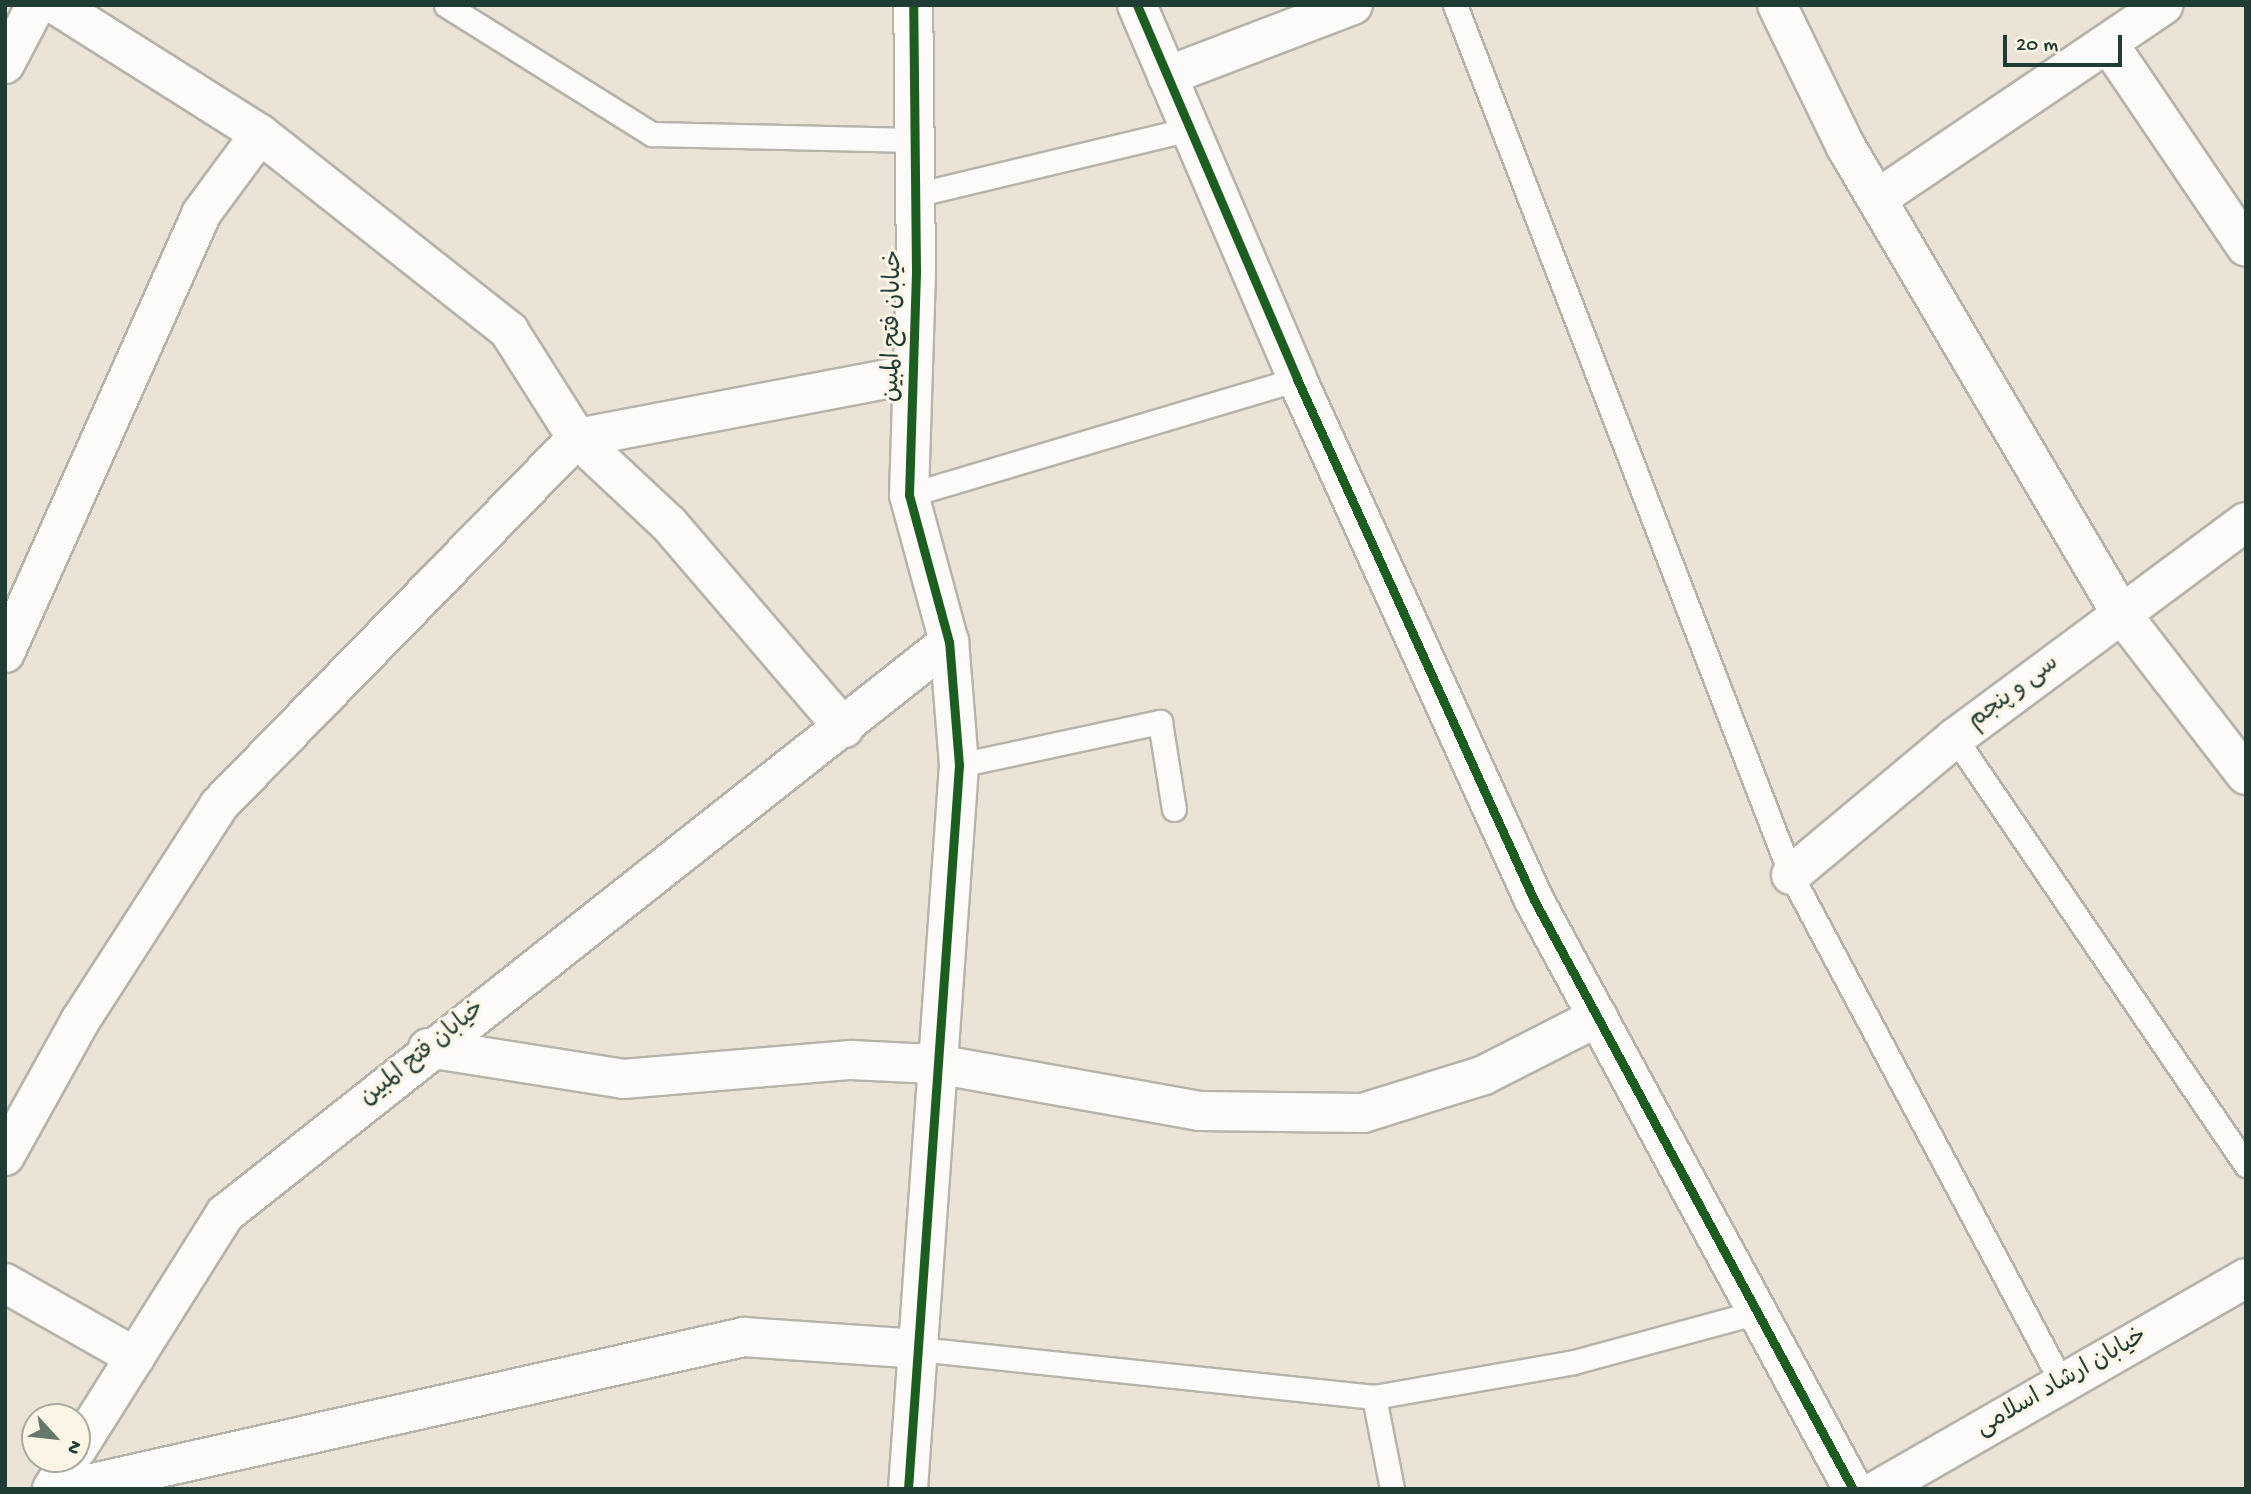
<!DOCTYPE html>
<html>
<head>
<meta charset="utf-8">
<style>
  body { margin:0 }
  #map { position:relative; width:2251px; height:1494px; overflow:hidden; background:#ebe3d5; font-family:"Gochi Hand","Playpen Sans Arabic",sans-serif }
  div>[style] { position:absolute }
  .roads { filter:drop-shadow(2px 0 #b5b3aa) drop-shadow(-2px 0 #b5b3aa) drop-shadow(0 2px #b5b3aa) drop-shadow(0 -2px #b5b3aa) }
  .lane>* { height:23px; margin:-11.5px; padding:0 11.5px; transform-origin:11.5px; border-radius:11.5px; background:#fcfbf9 }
  .street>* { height:38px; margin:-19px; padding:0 19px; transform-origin:19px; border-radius:19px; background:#fcfbf9 }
  .secondary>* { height:38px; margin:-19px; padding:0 19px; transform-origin:19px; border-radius:19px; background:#fcfbf9 }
  .cycleway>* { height:9px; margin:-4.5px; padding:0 4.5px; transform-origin:4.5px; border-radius:4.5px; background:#1b5e20 }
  span { translate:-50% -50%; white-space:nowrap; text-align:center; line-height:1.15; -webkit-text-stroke:6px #fcf5e5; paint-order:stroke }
  .street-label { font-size:24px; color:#1f3d34 }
  .frame { position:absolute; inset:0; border:7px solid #1f3d34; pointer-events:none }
  .north { position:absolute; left:21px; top:1403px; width:70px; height:70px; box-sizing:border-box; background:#fcf5e5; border:2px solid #a4ab9e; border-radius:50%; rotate:117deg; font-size:19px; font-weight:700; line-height:28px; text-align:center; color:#1f3d34 }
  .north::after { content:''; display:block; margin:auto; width:24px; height:32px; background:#66776c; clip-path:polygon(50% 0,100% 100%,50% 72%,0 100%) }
  .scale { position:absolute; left:2003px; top:35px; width:119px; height:32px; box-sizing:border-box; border:4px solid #1f3d34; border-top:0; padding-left:9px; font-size:21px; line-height:24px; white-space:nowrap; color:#1f3d34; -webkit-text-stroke:5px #fcf5e5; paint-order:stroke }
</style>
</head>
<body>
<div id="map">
  <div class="roads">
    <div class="lane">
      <i style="left:446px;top:5px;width:243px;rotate:32.1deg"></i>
      <i style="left:652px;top:134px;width:262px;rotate:1.3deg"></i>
      <i style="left:1455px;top:5px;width:933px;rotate:68.88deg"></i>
      <i style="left:1791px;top:875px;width:576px;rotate:61.92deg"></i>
      <i style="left:915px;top:195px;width:283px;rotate:-13.5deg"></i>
      <i style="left:909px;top:495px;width:405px;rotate:-16.6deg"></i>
      <i style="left:1955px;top:738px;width:517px;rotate:55.73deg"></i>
      <i style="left:959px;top:765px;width:206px;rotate:-12.1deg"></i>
      <i style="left:1160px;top:722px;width:88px;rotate:80.9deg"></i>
      <i style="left:918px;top:1349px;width:459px;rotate:6deg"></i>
      <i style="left:1374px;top:1397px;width:203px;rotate:-9.9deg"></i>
      <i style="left:1574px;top:1362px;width:191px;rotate:-15.2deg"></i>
      <i style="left:1374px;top:1397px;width:94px;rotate:78.9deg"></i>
    </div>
    <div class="street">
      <i style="left:56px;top:5px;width:241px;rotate:32.3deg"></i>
      <i style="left:260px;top:134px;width:318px;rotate:38.3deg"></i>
      <i style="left:509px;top:331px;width:127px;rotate:57.6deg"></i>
      <i style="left:577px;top:438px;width:126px;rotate:43.1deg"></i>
      <i style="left:669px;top:524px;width:269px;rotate:49.4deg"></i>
      <i style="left:1137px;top:5px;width:407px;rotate:66.8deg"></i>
      <i style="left:1297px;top:379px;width:572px;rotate:65.54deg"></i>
      <i style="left:1534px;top:900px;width:670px;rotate:61.56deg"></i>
      <i style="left:1777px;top:5px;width:158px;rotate:64.1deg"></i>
      <i style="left:1846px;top:147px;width:540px;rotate:59.49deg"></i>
      <i style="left:2120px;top:612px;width:206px;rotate:52.3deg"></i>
      <i style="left:2108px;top:43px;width:246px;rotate:55.9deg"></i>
      <i style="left:5px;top:64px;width:67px;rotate:-62.3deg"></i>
      <i style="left:1167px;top:76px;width:199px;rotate:-20.9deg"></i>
      <i style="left:1877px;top:199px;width:346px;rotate:-34.1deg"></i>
      <i style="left:5px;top:653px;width:481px;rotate:-65.9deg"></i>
      <i style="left:201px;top:214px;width:99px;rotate:-53.6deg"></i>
      <i style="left:1791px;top:875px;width:214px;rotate:-39.9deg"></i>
      <i style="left:1955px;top:738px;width:362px;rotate:-36.6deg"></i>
      <i style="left:428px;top:1048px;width:197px;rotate:9deg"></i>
      <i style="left:623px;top:1079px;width:229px;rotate:-4.8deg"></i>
      <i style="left:851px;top:1060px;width:85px;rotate:2.7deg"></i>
      <i style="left:936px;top:1064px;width:268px;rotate:10.1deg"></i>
      <i style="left:1200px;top:1111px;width:163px;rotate:0.7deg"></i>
      <i style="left:1363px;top:1113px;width:127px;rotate:-17.4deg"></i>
      <i style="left:1484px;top:1075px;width:128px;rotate:-27deg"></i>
      <i style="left:5px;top:1156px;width:154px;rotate:-60.9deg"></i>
      <i style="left:80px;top:1021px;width:257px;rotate:-57.2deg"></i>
      <i style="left:219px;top:805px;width:513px;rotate:-45.71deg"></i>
      <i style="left:577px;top:438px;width:341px;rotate:-10.8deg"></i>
      <i style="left:5px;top:1283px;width:150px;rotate:29.6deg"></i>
      <i style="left:66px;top:1489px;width:695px;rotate:-12.64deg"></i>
      <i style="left:744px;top:1337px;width:174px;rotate:3.9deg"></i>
      <i style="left:908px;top:1489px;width:726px;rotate:-85.97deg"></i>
      <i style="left:959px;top:765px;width:123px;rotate:-94.6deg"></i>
    </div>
    <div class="secondary">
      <i style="left:77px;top:1449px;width:278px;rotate:-57.8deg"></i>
      <i style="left:225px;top:1214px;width:923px;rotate:-38.31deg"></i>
      <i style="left:949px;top:642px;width:152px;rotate:-105.2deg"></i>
      <i style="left:909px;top:495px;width:225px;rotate:-88.2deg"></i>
      <i style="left:916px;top:270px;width:265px;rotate:-90.6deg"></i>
      <i style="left:52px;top:1489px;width:36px;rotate:-58deg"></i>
      <i style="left:1879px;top:1489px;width:423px;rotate:-29.9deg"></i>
    </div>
  </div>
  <div class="cycleway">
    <i style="left:1137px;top:5px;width:407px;rotate:66.8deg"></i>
    <i style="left:1297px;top:379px;width:572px;rotate:65.54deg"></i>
    <i style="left:1534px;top:900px;width:670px;rotate:61.56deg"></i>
    <i style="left:908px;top:1489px;width:726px;rotate:-85.97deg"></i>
    <i style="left:959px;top:765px;width:123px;rotate:-94.6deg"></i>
    <i style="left:949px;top:642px;width:152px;rotate:-105.2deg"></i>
    <i style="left:909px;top:495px;width:225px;rotate:-88.2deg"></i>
    <i style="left:916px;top:270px;width:265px;rotate:-90.6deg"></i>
  </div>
  <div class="street-label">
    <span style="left:894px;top:326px;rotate:-89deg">خیابان فتح المبین</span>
    <span style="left:2014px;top:693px;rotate:-37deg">سی و پنجم</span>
    <span style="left:423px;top:1054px;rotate:-39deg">خیابان فتح المبین</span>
    <span style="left:2062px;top:1383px;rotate:-30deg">خیابان ارشاد اسلامی</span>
  </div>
  <div class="frame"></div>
  <div class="north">N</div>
  <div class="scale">20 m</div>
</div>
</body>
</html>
